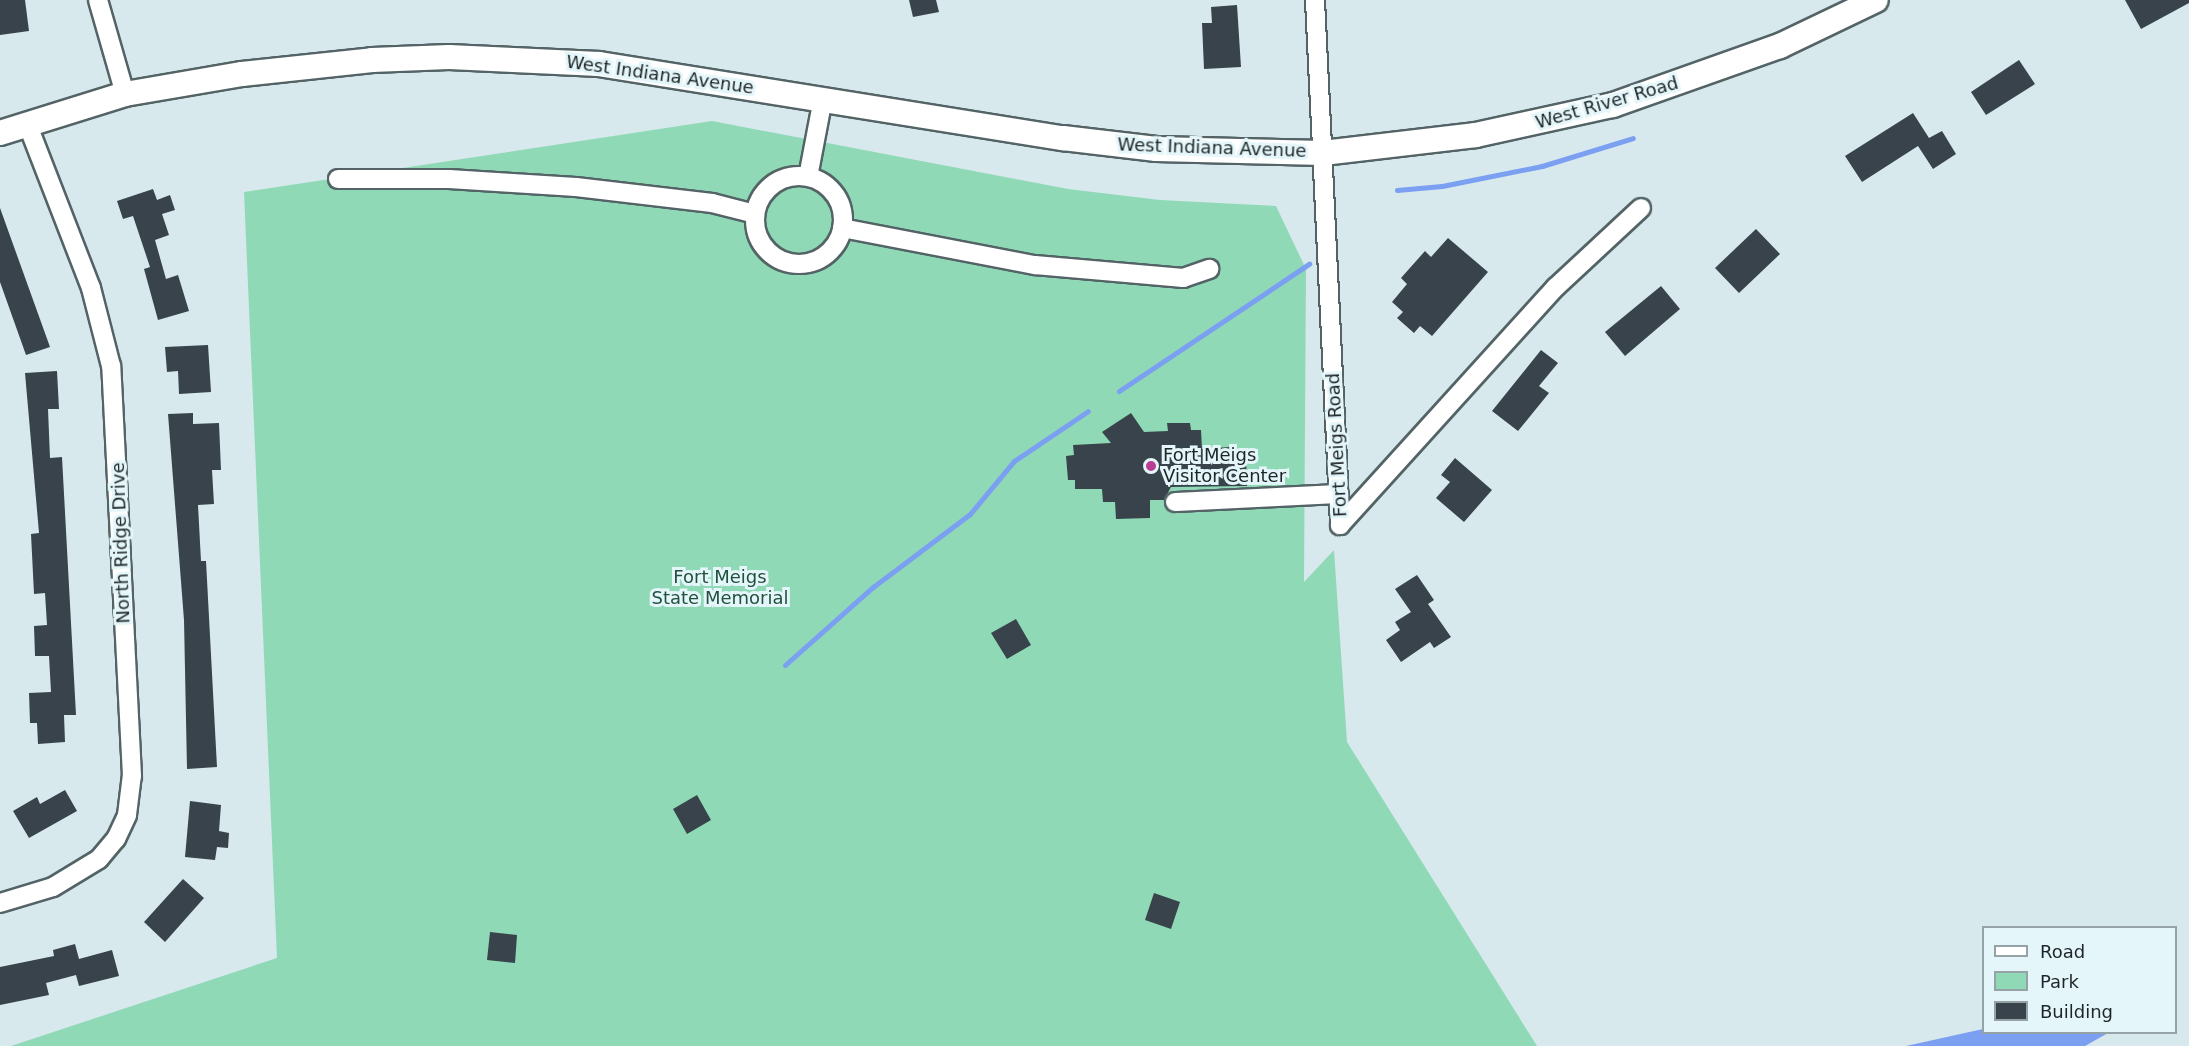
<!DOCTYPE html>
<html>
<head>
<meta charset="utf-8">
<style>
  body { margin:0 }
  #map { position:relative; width:2189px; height:1046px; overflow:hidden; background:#d7e9ed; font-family:"DejaVu Sans",sans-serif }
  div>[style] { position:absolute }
  .green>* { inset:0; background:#90d9b7 }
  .water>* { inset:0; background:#7b9ff1 }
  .stream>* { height:5px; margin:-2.5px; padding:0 2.5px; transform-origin:2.5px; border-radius:2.5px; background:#7b9ff1 }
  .building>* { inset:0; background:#38434b }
  .roads { filter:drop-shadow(2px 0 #536366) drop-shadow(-2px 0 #536366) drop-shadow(0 2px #536366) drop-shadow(0 -2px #536366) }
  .minor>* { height:18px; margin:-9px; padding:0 9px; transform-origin:9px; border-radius:9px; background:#fff }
  .minor>.ring { margin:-9px; padding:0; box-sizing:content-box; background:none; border:18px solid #fff; border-radius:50% }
  .major>* { height:24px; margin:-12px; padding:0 12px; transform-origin:12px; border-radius:12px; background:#fff }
  .dots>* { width:16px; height:16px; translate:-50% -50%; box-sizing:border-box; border:3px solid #e4f6fa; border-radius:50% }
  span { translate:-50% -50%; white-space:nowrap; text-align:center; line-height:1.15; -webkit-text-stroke:6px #e4f6fa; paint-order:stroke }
  .street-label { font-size:18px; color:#1e2527 }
  .poi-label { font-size:18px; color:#1e2527 }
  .left { translate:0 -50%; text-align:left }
  .park-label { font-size:18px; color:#21513d }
  .legend { position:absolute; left:1982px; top:926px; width:195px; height:108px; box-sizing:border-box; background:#e4f6fa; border:2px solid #95a2a6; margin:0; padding:8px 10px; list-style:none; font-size:18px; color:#1e2527 }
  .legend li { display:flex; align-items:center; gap:12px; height:30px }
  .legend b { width:30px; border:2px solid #95a2a6 }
</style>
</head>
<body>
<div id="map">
  <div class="green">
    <i style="clip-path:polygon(712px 121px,1068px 189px,1160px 200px,1276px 206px,1306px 269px,1304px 582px,1334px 550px,1347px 742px,1537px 1046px,11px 1046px,277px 958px,244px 192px)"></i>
  </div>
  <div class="water">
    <i style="clip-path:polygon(1983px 1029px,1984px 1032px,2108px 1033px,2085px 1046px,1906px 1046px)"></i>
  </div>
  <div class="stream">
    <i style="left:1397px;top:190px;width:45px;rotate:-5.1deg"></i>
    <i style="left:1442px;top:186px;width:102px;rotate:-11.3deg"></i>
    <i style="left:1542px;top:166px;width:95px;rotate:-17.1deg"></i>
    <i style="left:1119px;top:391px;width:229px;rotate:-33.8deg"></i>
    <i style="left:785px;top:665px;width:118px;rotate:-41.6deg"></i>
    <i style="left:873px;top:587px;width:121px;rotate:-37deg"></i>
    <i style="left:970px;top:514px;width:69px;rotate:-50.3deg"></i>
    <i style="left:1014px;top:461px;width:89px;rotate:-34deg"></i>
  </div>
  <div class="building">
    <i style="clip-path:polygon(0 0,25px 0,29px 31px,0 35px)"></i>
    <i style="clip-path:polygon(909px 0,936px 0,939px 12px,913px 17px)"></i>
    <i style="clip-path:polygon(2125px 0,2189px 0,2189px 3px,2141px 29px)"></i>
    <i style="clip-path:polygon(1237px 5px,1241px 67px,1204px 69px,1202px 23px,1212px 23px,1211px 7px)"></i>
    <i style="clip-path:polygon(2019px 60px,2035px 84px,1986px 115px,1971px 92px)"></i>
    <i style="clip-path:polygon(1913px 113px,1929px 138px,1942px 131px,1956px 154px,1933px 169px,1918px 146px,1862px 182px,1845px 156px)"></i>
    <i style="clip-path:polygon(153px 189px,157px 200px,170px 195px,175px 210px,162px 214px,169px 235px,155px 240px,166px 279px,178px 275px,189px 311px,158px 320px,144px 269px,150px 267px,133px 216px,123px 219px,117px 201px)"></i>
    <i style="clip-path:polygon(0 208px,50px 347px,26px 355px,0 282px)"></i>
    <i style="clip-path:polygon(1756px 229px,1780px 254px,1739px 293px,1715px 268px)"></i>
    <i style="clip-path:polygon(1448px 238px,1488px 272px,1432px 336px,1420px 326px,1414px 333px,1397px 318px,1403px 312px,1392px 302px,1407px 284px,1401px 278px,1425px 251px,1431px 257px)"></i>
    <i style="clip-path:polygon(1661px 286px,1680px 309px,1625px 356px,1605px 332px)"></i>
    <i style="clip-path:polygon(208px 345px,211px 392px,179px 394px,178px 371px,167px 372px,165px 347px)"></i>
    <i style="clip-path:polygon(1541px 350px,1558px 363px,1539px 386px,1549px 393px,1518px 431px,1492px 411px)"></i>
    <i style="clip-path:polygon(57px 371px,59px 409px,48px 409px,50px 458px,62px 457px,76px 715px,64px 715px,65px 742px,38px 744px,37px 723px,30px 723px,29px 693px,51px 692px,49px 656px,35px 656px,34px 626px,47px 625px,45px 593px,34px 594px,31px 534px,39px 533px,25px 373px)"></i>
    <i style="clip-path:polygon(193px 413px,193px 424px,219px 423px,221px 470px,212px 470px,214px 504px,198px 505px,201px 561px,206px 561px,217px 767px,187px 769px,184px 620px,168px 414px)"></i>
    <i style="clip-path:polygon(1131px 413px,1144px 432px,1168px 431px,1167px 423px,1190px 423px,1191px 430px,1201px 430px,1202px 449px,1230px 447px,1231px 458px,1246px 458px,1247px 486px,1171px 487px,1164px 500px,1150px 500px,1150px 518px,1116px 519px,1115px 502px,1103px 502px,1102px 489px,1075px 489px,1075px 480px,1068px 480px,1066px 456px,1074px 455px,1073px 445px,1111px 443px,1102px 432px)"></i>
    <i style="clip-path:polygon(1455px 458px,1492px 490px,1464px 522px,1436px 498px,1450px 482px,1441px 475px)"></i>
    <i style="clip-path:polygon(1417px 575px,1434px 600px,1428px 604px,1451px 637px,1434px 648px,1430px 642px,1401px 662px,1386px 640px,1400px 630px,1395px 622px,1411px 612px,1395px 589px)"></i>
    <i style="clip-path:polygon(1016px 619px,1031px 645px,1007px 659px,991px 633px)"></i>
    <i style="clip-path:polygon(65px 790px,77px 811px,29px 838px,13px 811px,37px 797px,40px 804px)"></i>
    <i style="clip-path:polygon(697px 795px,711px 820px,687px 834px,673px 809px)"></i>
    <i style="clip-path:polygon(190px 801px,221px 805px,219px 831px,229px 833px,228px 848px,217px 847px,215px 860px,185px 857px)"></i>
    <i style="clip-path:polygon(183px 879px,204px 898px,165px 942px,144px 922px)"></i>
    <i style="clip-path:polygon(1154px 893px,1180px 902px,1171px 929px,1145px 920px)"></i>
    <i style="clip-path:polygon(490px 932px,517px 935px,515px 963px,487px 960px)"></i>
    <i style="clip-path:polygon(75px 944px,79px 959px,112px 950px,119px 976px,79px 986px,76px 975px,46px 983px,49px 995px,0 1005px,0 967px,54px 956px,53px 950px)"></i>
  </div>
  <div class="roads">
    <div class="minor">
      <i style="left:98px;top:0;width:98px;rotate:74deg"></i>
      <i style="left:1315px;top:0;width:526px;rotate:87.27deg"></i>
      <i style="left:1340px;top:525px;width:321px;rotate:-47.8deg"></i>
      <i style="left:1556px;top:287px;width:116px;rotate:-42.9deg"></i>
      <i class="ring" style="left:755px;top:176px;width:70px;height:70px"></i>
      <i style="left:808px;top:177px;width:80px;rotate:-79.2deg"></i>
      <i style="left:338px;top:179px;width:111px"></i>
      <i style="left:449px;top:179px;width:127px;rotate:3.6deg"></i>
      <i style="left:576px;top:187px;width:137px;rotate:6.7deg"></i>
      <i style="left:712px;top:203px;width:44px;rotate:14.3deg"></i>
      <i style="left:842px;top:228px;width:197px;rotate:10.9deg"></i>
      <i style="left:1035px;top:265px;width:149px;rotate:5deg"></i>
      <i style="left:1183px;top:278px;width:28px;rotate:-19deg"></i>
      <i style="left:1175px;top:502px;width:164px;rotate:-2.8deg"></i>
      <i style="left:0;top:903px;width:55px;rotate:-16.8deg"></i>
      <i style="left:53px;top:887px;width:54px;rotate:-31.3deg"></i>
      <i style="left:99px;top:859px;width:26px;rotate:-50deg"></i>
      <i style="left:116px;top:839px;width:26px;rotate:-65deg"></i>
      <i style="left:127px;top:815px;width:39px;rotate:-83deg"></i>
      <i style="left:132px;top:776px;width:411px;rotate:-92.9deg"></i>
      <i style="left:111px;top:366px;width:81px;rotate:-104.4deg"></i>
      <i style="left:91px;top:288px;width:177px;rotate:-111.2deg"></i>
    </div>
    <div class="major">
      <i style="left:0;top:133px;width:131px;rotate:-17.3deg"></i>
      <i style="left:125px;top:94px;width:119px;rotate:-9.7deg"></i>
      <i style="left:242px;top:74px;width:131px;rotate:-6.1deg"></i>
      <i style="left:372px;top:60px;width:77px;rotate:-2.2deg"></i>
      <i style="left:449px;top:57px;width:150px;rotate:2.7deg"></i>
      <i style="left:599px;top:64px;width:470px;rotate:9.1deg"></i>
      <i style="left:1063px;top:138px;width:94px;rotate:6.7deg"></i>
      <i style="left:1156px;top:149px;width:167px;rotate:1.4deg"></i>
      <i style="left:1323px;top:153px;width:154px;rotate:-6.7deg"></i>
      <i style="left:1476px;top:135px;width:140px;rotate:-12.4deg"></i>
      <i style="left:1613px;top:105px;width:177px;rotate:-19.5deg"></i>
      <i style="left:1780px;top:46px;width:106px;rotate:-25.6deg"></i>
    </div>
  </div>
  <div class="dots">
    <i style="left:1151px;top:466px;background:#b73e92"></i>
  </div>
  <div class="street-label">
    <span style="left:660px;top:75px;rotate:8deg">West Indiana Avenue</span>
    <span style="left:1607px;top:103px;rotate:-16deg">West River Road</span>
    <span style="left:1212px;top:148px;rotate:2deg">West Indiana Avenue</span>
    <span style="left:1337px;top:445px;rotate:-93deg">Fort Meigs Road</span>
    <span style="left:121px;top:543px;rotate:-92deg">North Ridge Drive</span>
  </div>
  <div class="poi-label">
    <span class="left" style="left:1163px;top:466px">Fort Meigs<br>Visitor Center</span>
  </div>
  <div class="park-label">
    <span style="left:720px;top:588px">Fort Meigs<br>State Memorial</span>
  </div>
  <ul class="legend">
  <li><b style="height:8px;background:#fff"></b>Road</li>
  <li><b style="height:16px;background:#90d9b7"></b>Park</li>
  <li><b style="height:16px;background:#38434b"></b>Building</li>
  </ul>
</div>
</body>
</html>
